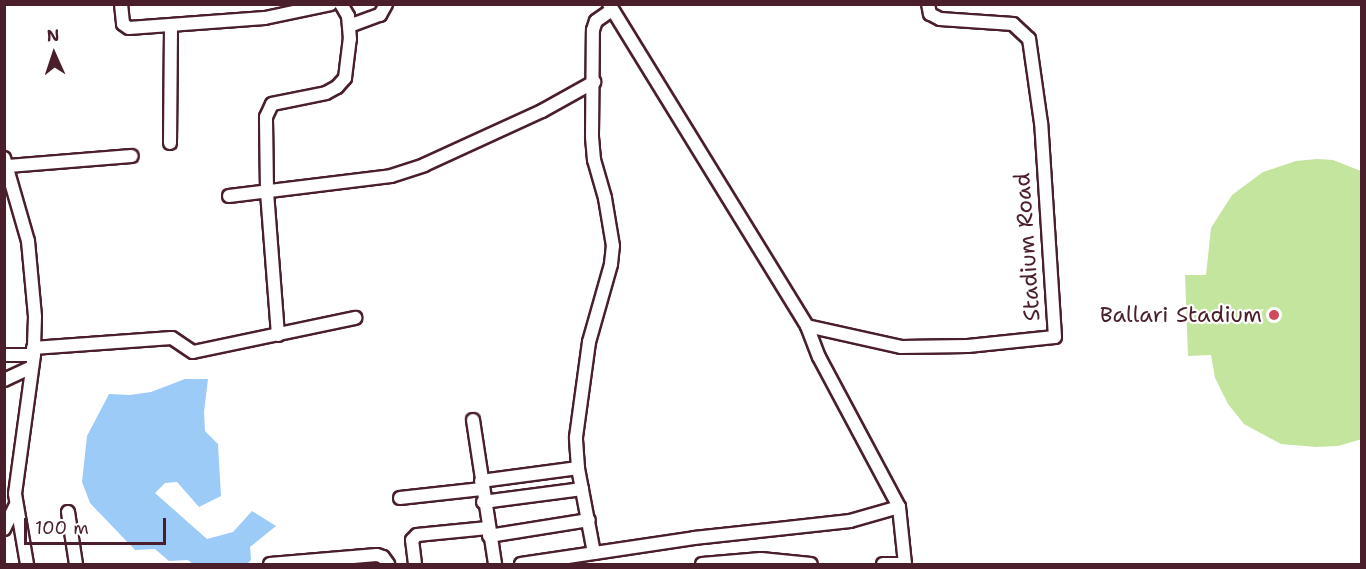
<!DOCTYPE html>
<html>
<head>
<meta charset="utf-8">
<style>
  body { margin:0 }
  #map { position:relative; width:1366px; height:569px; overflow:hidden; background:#fff; font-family:"Shantell Sans",sans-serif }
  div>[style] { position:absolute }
  .green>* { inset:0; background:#c4e59d }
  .water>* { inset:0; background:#9ccbf8 }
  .roads { filter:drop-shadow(2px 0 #4a1f2b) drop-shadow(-2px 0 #4a1f2b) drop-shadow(0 2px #4a1f2b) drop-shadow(0 -2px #4a1f2b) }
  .minor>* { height:12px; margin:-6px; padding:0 6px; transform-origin:6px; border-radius:6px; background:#fff }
  .dots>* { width:16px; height:16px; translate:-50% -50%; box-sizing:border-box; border:3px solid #fff; border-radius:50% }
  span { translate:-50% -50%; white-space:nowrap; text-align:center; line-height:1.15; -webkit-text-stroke:4.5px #fff; paint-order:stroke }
  .street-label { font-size:22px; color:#4a1f2b }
  .poi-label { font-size:22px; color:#4a1f2b }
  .right { translate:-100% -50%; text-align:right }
  .frame { position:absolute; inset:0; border:6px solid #4a1f2b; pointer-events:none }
  .north { position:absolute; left:24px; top:24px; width:60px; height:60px; -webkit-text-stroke:4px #fff; paint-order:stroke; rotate:357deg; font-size:16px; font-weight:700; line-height:24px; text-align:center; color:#4a1f2b }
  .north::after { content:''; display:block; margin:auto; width:21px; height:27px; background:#4a1f2b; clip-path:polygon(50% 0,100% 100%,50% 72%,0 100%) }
  .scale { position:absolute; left:24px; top:518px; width:142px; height:27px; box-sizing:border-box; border:3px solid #4a1f2b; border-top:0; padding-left:8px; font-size:18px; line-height:21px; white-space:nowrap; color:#4a1f2b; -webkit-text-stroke:4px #fff; paint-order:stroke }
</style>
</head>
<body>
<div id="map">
  <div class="green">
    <i style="clip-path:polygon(1317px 159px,1333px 160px,1361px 171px,1362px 439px,1338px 446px,1316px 447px,1281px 444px,1244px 424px,1228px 404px,1215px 378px,1211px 355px,1188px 356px,1185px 275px,1206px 275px,1211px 228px,1232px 195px,1263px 172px,1296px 161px)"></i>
  </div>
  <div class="water">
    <i style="clip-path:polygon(185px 379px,208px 379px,204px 412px,205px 431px,218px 444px,221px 496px,199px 507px,177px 482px,165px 483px,155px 493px,207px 539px,233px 532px,252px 511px,276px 526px,250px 547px,251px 560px,247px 564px,193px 564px,188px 560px,169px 561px,155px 549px,135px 550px,90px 503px,82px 482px,87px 436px,109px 394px,130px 395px,151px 392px)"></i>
  </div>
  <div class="roads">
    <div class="minor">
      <i style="left:121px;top:4px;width:20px;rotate:84deg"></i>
      <i style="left:123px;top:24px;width:7px;rotate:34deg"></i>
      <i style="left:129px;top:28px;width:136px;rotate:-4.2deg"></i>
      <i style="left:265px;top:18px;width:67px;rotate:-12deg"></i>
      <i style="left:609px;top:4px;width:378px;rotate:58.4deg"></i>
      <i style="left:807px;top:326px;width:96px;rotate:12.6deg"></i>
      <i style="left:901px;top:347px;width:67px;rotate:-0.9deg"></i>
      <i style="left:968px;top:346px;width:87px;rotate:-5.9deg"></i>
      <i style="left:1055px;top:337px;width:214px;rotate:-93.7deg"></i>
      <i style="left:1041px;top:123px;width:85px;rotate:-98.1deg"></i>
      <i style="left:1029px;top:39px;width:22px;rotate:-137deg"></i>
      <i style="left:1013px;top:24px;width:73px;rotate:-176.1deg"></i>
      <i style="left:940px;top:19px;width:11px;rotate:-153deg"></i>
      <i style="left:930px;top:14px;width:10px;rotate:-101deg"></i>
      <i style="left:349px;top:26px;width:33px;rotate:-20deg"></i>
      <i style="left:380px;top:15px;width:13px;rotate:-61deg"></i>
      <i style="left:170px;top:143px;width:118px;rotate:-89.5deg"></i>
      <i style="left:4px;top:158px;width:86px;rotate:73.9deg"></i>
      <i style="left:28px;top:241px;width:76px;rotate:84.7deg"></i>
      <i style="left:35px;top:317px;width:38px;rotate:92deg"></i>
      <i style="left:34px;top:355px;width:140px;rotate:97.8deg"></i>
      <i style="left:15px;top:494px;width:71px;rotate:80.3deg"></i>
      <i style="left:8px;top:166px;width:124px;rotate:-4.6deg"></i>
      <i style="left:229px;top:196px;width:163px;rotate:-7deg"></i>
      <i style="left:391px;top:176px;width:35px;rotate:-18deg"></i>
      <i style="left:424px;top:165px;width:130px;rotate:-24.6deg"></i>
      <i style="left:542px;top:111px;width:60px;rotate:-29.1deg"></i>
      <i style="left:807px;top:326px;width:33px;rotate:69deg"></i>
      <i style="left:819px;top:357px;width:170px;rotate:61.9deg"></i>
      <i style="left:899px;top:507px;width:57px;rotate:84deg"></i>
      <i style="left:278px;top:335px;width:144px;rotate:-94.4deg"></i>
      <i style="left:267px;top:191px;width:74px;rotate:-90.8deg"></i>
      <i style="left:266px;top:117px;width:14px;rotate:-65deg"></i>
      <i style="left:272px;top:104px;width:55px;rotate:-11.5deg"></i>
      <i style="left:326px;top:93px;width:13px;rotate:-29deg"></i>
      <i style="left:337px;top:87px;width:12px;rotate:-48deg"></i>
      <i style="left:345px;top:78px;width:39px;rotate:-83deg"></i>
      <i style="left:350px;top:39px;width:23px;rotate:-95deg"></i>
      <i style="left:348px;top:16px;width:14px;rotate:-120deg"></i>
      <i style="left:33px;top:348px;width:139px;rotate:-4.1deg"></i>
      <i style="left:172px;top:338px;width:25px;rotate:34deg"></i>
      <i style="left:193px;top:352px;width:166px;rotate:-11.9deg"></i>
      <i style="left:4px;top:355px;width:30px"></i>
      <i style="left:4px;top:380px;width:31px;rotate:-25deg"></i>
      <i style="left:473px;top:420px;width:146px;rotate:81.3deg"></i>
      <i style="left:481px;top:481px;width:98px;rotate:-7.6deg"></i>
      <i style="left:400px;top:498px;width:82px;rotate:-6.3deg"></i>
      <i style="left:483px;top:502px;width:100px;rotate:-7.5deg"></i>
      <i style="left:68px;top:512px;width:53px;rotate:81.3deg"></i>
      <i style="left:4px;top:529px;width:25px;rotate:-64deg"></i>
      <i style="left:489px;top:536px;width:101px;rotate:-9.1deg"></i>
      <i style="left:594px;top:553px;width:86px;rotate:-100.7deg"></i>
      <i style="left:578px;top:468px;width:31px;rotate:-94deg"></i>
      <i style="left:576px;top:437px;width:96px;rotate:-82.2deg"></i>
      <i style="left:589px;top:342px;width:81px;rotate:-74.2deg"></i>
      <i style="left:611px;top:264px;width:18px;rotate:-84deg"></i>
      <i style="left:613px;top:246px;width:49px;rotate:-99.5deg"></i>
      <i style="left:605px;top:198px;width:40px;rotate:-106deg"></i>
      <i style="left:594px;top:160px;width:24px;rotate:-95deg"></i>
      <i style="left:592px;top:136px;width:106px;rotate:-89.5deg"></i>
      <i style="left:593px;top:30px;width:9px;rotate:-72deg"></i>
      <i style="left:596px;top:21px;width:19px;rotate:-35deg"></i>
      <i style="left:270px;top:564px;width:107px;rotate:-4.8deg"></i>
      <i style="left:377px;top:555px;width:6px;rotate:18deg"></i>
      <i style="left:383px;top:557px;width:9px;rotate:54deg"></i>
      <i style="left:415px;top:564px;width:24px;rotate:-97deg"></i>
      <i style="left:412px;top:540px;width:7px;rotate:-45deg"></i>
      <i style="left:417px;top:535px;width:71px;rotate:-5.6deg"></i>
      <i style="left:521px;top:564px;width:175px;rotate:-8.5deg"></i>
      <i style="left:694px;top:538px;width:157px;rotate:-6.2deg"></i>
      <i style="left:850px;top:521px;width:51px;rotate:-15.9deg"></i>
      <i style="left:702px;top:564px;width:59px;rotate:-4.8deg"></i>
      <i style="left:761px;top:559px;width:50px;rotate:5.7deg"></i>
      <i style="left:883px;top:564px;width:22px"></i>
    </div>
  </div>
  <div class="dots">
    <i style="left:1274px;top:315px;background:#d1495b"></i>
  </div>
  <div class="street-label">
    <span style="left:1027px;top:247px;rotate:-94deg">Stadium Road</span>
  </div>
  <div class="poi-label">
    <span class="right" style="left:1262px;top:315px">Ballari Stadium</span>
  </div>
  <div class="frame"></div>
  <div class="north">N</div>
  <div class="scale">100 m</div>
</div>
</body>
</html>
